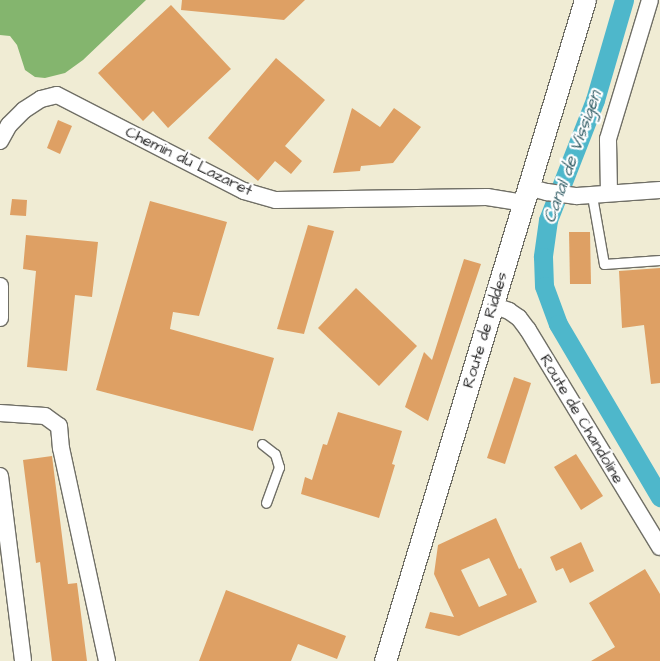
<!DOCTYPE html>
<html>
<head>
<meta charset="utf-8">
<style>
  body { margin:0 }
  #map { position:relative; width:660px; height:661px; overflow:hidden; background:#f0ecd4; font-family:"Architects Daughter",sans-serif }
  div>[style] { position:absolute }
  .forest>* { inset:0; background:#84b56e }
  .canal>* { height:19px; margin:-9.5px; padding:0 9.5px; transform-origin:9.5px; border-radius:9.5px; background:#4eb7cb }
  .building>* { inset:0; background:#dea064 }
  .roads { filter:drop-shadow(1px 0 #706f66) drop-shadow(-1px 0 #706f66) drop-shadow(0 1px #706f66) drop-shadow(0 -1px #706f66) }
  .service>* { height:9px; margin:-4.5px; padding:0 4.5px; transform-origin:4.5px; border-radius:4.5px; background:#fff }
  .minor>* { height:16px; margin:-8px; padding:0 8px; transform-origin:8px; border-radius:8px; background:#fff }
  .tertiary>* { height:21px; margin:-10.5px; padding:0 10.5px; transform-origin:10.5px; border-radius:10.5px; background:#fff }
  span { translate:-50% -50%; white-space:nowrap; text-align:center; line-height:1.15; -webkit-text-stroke:4.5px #fff; paint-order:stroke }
  .street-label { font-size:16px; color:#2b2b2b }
  .water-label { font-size:18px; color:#39636b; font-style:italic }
</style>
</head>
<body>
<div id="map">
  <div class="forest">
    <i style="clip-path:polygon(0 0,146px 0,83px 60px,65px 73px,45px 78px,35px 77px,25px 70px,17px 45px,10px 36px,0 35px)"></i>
  </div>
  <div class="canal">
    <i style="left:624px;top:0;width:104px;rotate:106.2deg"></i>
    <i style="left:595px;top:100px;width:129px;rotate:111.4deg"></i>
    <i style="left:548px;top:220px;width:37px;rotate:98deg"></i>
    <i style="left:543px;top:257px;width:29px;rotate:88deg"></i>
    <i style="left:544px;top:286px;width:40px;rotate:69.8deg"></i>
    <i style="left:558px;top:324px;width:201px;rotate:59.5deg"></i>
  </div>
  <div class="building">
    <i style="clip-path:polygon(182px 0,305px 0,284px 20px,181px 10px)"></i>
    <i style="clip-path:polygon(171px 5px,231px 69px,168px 128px,153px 111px,143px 121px,98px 73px)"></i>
    <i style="clip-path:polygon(276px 58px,325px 100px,285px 146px,302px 161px,291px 174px,275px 161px,258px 181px,208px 138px)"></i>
    <i style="clip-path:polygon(352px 108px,380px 127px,394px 108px,421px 127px,393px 163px,361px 166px,360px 171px,333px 173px)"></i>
    <i style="clip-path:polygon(58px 120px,72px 126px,60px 154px,47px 148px)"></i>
    <i style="clip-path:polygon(12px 199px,27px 200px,26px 216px,10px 215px)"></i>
    <i style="clip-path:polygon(150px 201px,227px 222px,199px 316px,173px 312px,170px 329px,274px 358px,253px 431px,96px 390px)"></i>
    <i style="clip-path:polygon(308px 225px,334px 231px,304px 334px,277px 329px)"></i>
    <i style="clip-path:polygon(569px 232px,590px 232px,591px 284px,570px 284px)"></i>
    <i style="clip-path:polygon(26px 235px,98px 242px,92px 297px,75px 295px,67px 371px,27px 367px,36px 271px,23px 269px)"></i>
    <i style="clip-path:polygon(464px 259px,481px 264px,428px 421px,405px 407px,424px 352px,432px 360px)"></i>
    <i style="clip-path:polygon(660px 268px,660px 383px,651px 384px,644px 325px,622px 328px,619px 271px)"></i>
    <i style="clip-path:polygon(356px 288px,417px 346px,379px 386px,318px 328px)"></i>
    <i style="clip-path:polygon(514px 377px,531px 383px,505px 464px,487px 458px)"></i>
    <i style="clip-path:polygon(338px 412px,402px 431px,392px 464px,395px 465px,379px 518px,301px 494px,305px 477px,312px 480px,323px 444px,327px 445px)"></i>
    <i style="clip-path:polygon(576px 454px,603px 496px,581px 510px,554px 467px)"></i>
    <i style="clip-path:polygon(52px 456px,68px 584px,77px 583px,87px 661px,52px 661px,40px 562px,36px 563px,23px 460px)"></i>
    <i style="clip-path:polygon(evenodd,496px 518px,519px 569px,521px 568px,537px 602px,459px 636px,425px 628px,430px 612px,454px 617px,434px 574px,438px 545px,496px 518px,489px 558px,507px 595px,479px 607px,461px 570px,489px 558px)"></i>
    <i style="clip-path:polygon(581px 542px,594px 571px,570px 583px,563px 568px,556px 571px,550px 557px)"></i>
    <i style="clip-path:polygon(645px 569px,660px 594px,660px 661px,591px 661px,615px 647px,589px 603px)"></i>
    <i style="clip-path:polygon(226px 590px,346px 636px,337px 659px,298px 644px,291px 661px,199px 661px)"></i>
  </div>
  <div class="roads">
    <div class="service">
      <i style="left:592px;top:196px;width:69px;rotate:80deg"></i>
      <i style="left:604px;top:264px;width:56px;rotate:-4.1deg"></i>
      <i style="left:262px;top:444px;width:16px;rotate:38deg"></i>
      <i style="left:275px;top:454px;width:14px;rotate:73deg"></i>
      <i style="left:279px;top:467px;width:38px;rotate:110deg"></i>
    </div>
    <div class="minor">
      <i style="left:0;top:141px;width:18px;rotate:-61deg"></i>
      <i style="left:9px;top:125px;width:21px;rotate:-45deg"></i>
      <i style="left:24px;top:110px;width:20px;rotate:-33deg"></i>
      <i style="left:41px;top:99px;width:16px;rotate:-14deg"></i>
      <i style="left:57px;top:95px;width:210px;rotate:27.2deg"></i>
      <i style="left:244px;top:191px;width:33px;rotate:16deg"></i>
      <i style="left:276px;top:200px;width:211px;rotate:-0.8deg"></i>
      <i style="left:487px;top:197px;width:37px;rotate:9deg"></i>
      <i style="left:528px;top:187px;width:20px;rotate:15deg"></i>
      <i style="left:547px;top:192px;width:30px;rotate:8deg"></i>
      <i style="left:577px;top:196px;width:83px;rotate:-4.1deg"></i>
      <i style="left:609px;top:193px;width:54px;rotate:-91.1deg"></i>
      <i style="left:608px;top:139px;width:145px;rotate:-73.2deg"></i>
      <i style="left:0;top:286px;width:32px;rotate:90deg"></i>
      <i style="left:492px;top:305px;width:18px;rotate:19deg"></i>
      <i style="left:509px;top:311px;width:12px;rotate:35deg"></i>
      <i style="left:519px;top:318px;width:15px;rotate:53deg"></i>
      <i style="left:528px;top:330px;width:254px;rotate:58.7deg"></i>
      <i style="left:0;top:413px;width:45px;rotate:3.8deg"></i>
      <i style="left:45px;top:416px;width:17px;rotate:36deg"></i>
      <i style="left:59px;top:426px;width:22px;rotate:85deg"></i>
      <i style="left:61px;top:448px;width:218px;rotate:77.8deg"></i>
      <i style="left:0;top:476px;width:186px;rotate:82.9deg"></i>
    </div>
    <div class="tertiary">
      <i style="left:385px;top:661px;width:691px;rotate:-73.17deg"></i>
    </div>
  </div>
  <div class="street-label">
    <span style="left:189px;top:161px;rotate:26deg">Chemin du Lazaret</span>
    <span style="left:485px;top:330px;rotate:-73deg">Route de Riddes</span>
    <span style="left:582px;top:419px;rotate:59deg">Route de Chandoline</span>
  </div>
  <div class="water-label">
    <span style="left:573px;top:157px;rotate:-70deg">Canal de Vissigen</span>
  </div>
</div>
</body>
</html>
